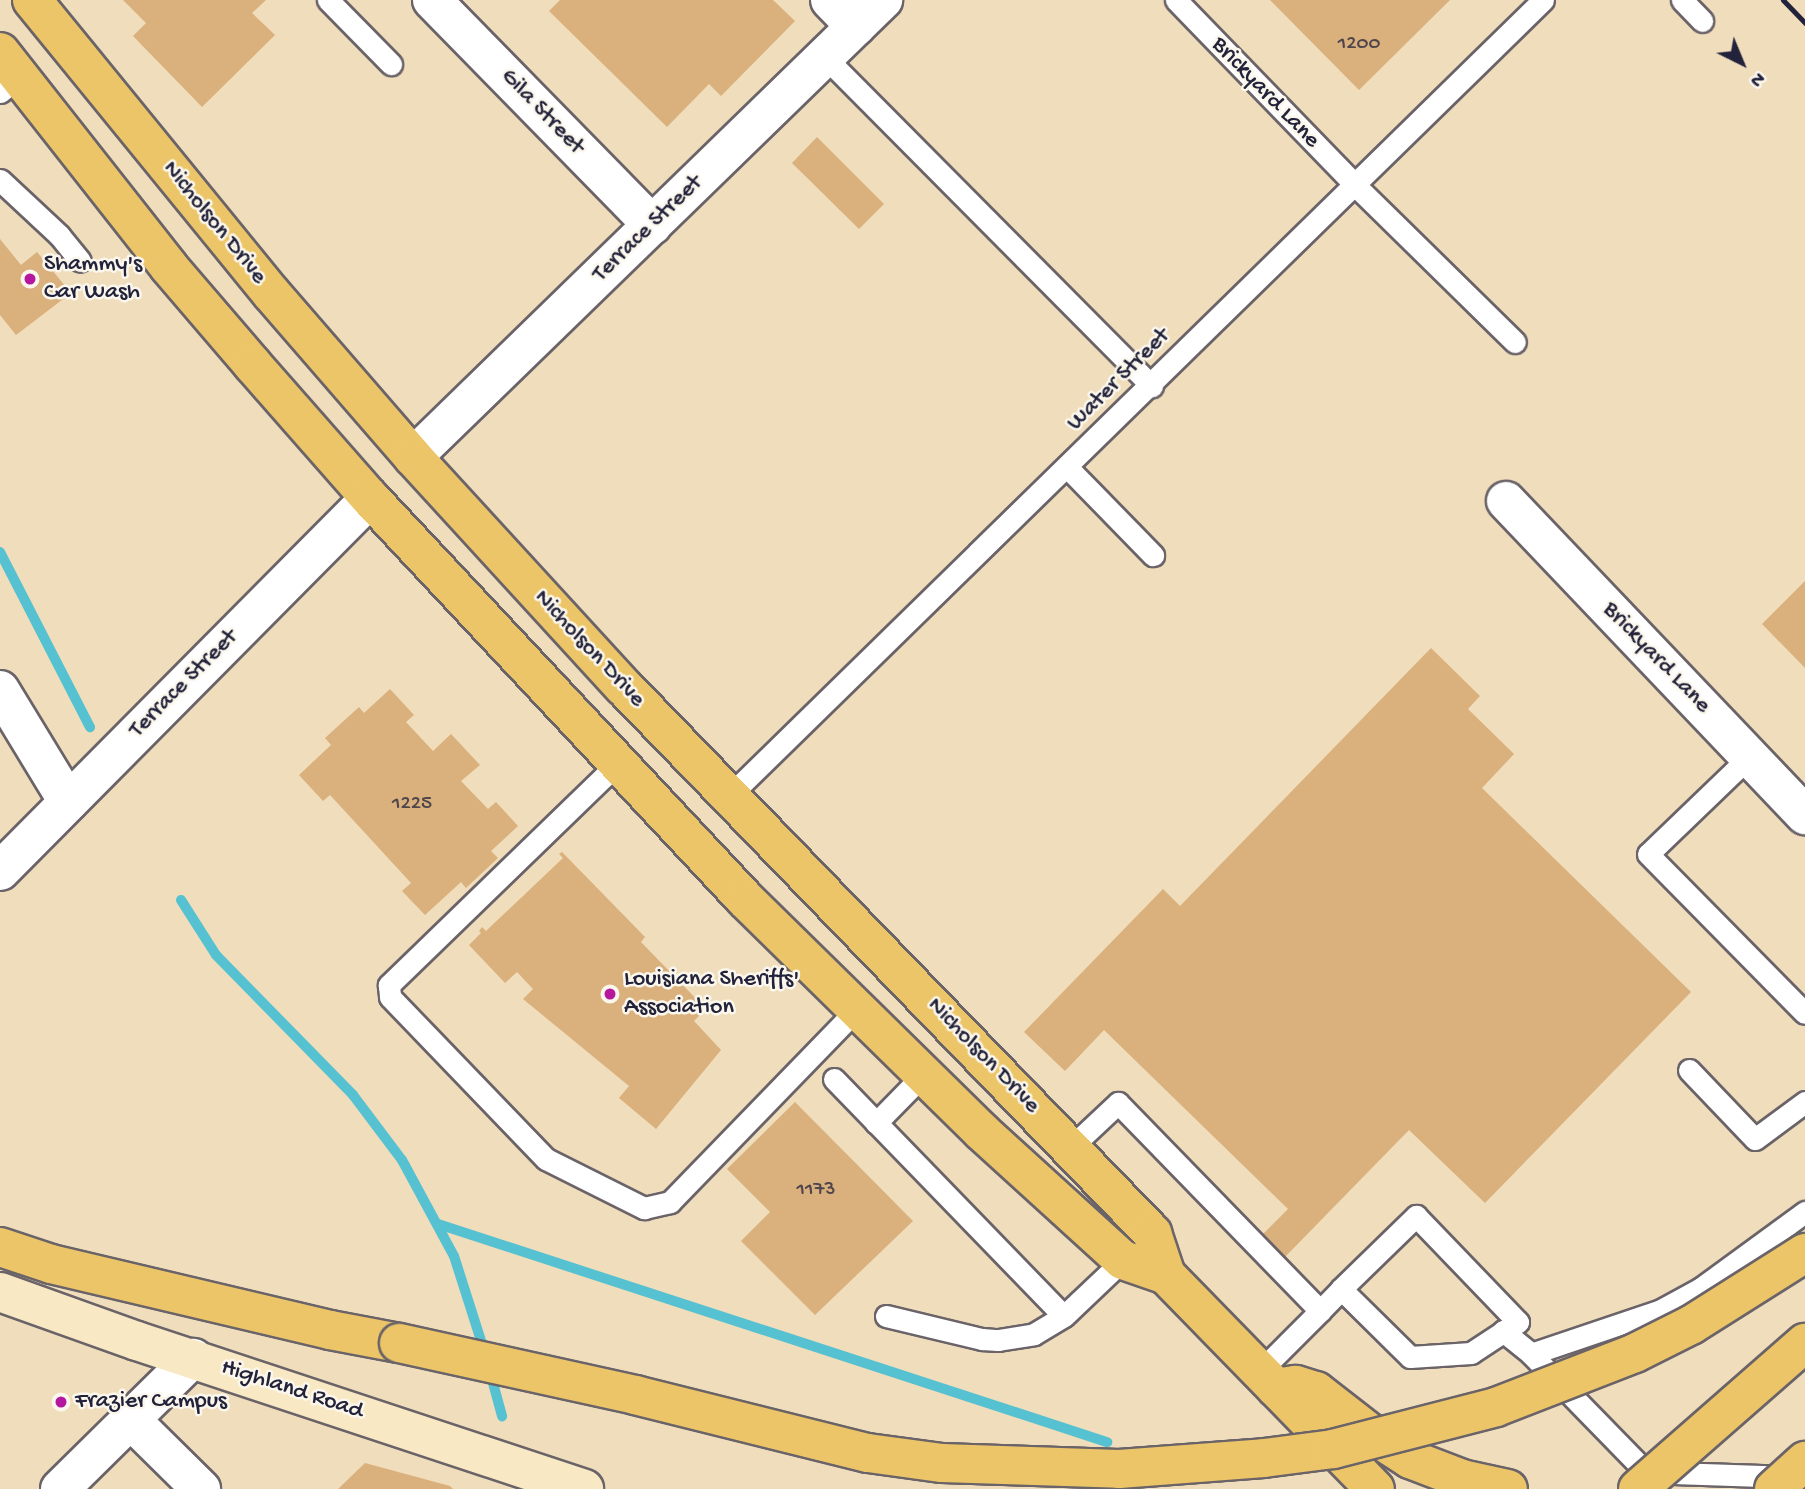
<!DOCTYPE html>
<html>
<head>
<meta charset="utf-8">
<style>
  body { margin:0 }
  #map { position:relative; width:1805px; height:1489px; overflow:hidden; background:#efddbc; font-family:"Gochi Hand",sans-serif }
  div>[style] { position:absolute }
  .stream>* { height:10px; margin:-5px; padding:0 5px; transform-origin:5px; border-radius:5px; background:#56c1d1 }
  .building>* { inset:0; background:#dab07d }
  .roads { filter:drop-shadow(2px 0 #6a6368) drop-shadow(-2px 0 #6a6368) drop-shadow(0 2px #6a6368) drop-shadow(0 -2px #6a6368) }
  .lane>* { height:21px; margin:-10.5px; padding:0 10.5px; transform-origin:10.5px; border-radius:10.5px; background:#fff }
  .street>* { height:38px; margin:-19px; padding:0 19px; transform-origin:19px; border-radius:19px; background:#fff }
  .secondary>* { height:38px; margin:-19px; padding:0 19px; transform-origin:19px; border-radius:19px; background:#f8e8c3 }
  .primary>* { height:38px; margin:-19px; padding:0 19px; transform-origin:19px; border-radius:19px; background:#edc569 }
  .highway>* { height:38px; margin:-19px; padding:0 19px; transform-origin:19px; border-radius:19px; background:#edc569 }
  .rail>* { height:5px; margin:-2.5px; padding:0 2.5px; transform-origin:2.5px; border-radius:2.5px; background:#22223b }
  .bridges { filter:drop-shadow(2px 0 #6a6368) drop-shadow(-2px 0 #6a6368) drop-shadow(0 2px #6a6368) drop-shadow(0 -2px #6a6368) }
  .highway-bridge>* { height:38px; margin:-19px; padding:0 19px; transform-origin:19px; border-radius:19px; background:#edc569 }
  .dots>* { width:19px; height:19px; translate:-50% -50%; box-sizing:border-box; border:4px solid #fbf7ec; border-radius:50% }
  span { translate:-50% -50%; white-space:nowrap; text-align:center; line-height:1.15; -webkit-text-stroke:5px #fbf7ec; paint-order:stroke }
  .number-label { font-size:21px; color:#50464c }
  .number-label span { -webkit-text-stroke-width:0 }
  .street-label { font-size:24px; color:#22223b }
  .poi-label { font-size:24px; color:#22223b }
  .left { translate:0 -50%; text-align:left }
  .north { position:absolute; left:1707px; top:28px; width:70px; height:70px; -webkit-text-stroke:5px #fbf7ec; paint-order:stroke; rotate:137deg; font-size:19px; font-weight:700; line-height:28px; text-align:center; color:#22223b }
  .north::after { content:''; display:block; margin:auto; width:24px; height:32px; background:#22223b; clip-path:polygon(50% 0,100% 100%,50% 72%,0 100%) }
</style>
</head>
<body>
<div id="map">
  <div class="stream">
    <i style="left:0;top:552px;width:197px;rotate:62.8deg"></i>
    <i style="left:181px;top:900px;width:65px;rotate:57.5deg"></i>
    <i style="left:216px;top:955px;width:196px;rotate:45.6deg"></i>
    <i style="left:353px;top:1095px;width:81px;rotate:53deg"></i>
    <i style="left:402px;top:1160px;width:109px;rotate:61.6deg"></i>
    <i style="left:454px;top:1256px;width:102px;rotate:72.3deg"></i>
    <i style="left:438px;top:1224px;width:704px;rotate:18.05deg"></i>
    <i style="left:490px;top:1372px;width:46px;rotate:74.7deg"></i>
  </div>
  <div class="building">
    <i style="clip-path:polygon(123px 0,266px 0,252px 13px,275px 35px,202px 107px,133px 36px,146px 23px)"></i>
    <i style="clip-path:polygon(560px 0,773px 0,795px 21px,721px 96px,709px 84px,667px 127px,549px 11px)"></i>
    <i style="clip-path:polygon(1270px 0,1450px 0,1359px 90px)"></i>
    <i style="clip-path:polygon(817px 137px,884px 204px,859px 229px,792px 163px)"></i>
    <i style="clip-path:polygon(0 239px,21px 265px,37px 252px,71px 293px,16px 335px,0 315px)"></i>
    <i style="clip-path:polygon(1805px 581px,1805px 668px,1762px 624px)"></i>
    <i style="clip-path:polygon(1431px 648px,1480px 696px,1468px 709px,1514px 754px,1482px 788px,1691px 992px,1485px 1203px,1409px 1130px,1284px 1258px,1261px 1236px,1288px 1209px,1104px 1030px,1065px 1071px,1024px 1032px,1163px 889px,1180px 906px)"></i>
    <i style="clip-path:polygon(390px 689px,414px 715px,406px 722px,433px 751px,451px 734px,480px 765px,461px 781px,488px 809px,496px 802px,518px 826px,491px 851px,498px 858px,466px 888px,461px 882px,425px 915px,402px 891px,411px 883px,330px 795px,323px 801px,299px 775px,331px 745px,325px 738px,359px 707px,364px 713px)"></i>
    <i style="clip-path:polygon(562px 852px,645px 937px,641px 942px,706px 1009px,694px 1021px,721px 1050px,656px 1129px,619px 1098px,629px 1086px,523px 999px,533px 989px,517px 972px,505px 983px,469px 945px,481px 933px,479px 931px,482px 927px,486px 931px,563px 858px,559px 854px)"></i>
    <i style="clip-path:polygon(795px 1102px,913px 1221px,815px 1315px,741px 1241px,770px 1212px,727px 1169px)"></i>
    <i style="clip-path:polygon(365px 1463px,450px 1486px,453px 1489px,338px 1489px)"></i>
  </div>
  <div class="roads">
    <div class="lane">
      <i style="left:328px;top:0;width:90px;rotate:45.5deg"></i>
      <i style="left:1176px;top:0;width:257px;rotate:45.9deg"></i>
      <i style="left:1355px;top:185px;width:224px;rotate:44.5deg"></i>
      <i style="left:1682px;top:0;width:29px;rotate:46deg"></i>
      <i style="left:825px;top:57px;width:464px;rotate:45.2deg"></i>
      <i style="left:0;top:92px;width:26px;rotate:-39deg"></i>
      <i style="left:0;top:180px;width:81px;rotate:43deg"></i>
      <i style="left:59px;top:235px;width:33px;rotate:51deg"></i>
      <i style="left:1068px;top:468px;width:122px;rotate:45.7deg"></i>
      <i style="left:1750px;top:756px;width:141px;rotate:136.1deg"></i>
      <i style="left:1648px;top:854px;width:223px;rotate:45.4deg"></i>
      <i style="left:617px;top:764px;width:318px;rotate:135.9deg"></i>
      <i style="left:389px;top:985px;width:12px;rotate:85deg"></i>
      <i style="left:390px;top:997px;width:225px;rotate:46.1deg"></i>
      <i style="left:546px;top:1159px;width:110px;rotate:26.6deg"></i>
      <i style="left:644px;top:1208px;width:27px;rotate:-13deg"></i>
      <i style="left:670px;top:1202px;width:267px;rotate:-45.9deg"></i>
      <i style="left:730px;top:795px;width:1137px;rotate:-44.36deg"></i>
      <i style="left:1689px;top:1070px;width:95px;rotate:46.3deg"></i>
      <i style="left:1755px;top:1139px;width:62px;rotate:-36.5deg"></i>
      <i style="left:834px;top:1079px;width:330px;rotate:45.9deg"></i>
      <i style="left:1064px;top:1316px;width:81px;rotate:-43.5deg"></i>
      <i style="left:876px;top:1123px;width:67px;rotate:-45.6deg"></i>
      <i style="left:1070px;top:1148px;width:66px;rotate:-43.2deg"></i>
      <i style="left:1118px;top:1103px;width:290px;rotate:45.8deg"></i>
      <i style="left:1320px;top:1311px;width:85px;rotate:135deg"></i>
      <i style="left:1320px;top:1311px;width:30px;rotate:-46deg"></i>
      <i style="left:1341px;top:1289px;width:105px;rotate:-44.2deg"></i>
      <i style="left:1416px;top:1216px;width:147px;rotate:46.1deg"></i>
      <i style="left:1518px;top:1322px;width:56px;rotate:146.6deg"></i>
      <i style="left:1471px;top:1353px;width:61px;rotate:176.2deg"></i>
      <i style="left:1410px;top:1357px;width:97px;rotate:-135.4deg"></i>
      <i style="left:886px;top:1316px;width:99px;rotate:13.5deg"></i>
      <i style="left:982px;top:1339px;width:16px;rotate:4deg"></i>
      <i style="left:998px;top:1340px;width:36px;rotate:-9deg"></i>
      <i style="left:1034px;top:1334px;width:35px;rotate:-31deg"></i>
      <i style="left:1503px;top:1331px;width:36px;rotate:39deg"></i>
      <i style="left:1531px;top:1354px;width:165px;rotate:45.7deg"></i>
      <i style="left:1646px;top:1472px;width:143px;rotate:2deg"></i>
      <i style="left:1531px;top:1354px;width:137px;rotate:-18.7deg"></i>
      <i style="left:1661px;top:1310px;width:46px;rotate:-28.8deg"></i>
      <i style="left:1701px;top:1288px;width:129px;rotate:-36.2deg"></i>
    </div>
    <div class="street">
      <i style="left:432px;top:0;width:315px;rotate:45.6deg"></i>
      <i style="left:830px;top:0;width:37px;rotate:46deg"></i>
      <i style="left:413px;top:457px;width:656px;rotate:-44.2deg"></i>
      <i style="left:1506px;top:501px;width:434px;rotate:46.4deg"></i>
      <i style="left:0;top:690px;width:131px;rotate:58.7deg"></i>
      <i style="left:0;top:871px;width:525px;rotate:-45.23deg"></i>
      <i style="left:130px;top:1419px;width:100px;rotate:44.6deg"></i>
      <i style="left:60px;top:1489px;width:187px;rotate:-44.6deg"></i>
    </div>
    <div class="secondary">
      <i style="left:0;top:1292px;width:145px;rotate:19.7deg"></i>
      <i style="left:137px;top:1341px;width:471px;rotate:18.3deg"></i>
    </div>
    <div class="primary">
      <i style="left:32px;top:0;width:378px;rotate:50.8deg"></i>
      <i style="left:271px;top:293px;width:217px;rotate:49.1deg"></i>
      <i style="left:413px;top:457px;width:312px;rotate:47.5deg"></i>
      <i style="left:624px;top:687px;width:760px;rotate:45.96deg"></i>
      <i style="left:1152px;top:1233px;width:44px;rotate:71.6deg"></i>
      <i style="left:0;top:52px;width:273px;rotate:51.8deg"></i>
      <i style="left:169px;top:267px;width:129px;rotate:49.4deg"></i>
      <i style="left:253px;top:365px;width:177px;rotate:48.7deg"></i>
      <i style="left:370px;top:498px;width:549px;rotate:46.92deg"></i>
      <i style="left:745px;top:899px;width:331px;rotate:44.5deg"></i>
      <i style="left:981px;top:1131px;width:192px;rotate:42.3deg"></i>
      <i style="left:1123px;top:1260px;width:46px;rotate:19.2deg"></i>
      <i style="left:1166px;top:1275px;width:299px;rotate:45.7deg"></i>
      <i style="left:1276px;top:1388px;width:20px;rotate:-9deg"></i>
      <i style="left:1296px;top:1385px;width:21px;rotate:17deg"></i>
      <i style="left:1316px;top:1391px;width:68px;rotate:37.9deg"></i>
      <i style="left:1370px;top:1433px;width:48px;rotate:33deg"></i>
      <i style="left:1410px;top:1459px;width:56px;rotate:21deg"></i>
      <i style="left:1462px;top:1479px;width:47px;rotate:12.3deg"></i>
    </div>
    <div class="highway">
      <i style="left:0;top:1247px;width:54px;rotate:18.4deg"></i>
      <i style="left:51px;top:1264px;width:287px;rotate:13.3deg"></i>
      <i style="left:330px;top:1330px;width:70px;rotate:10.7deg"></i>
    </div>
  </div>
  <div class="rail">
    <i style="left:1783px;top:0;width:32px;rotate:46deg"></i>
  </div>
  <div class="bridges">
    <div class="highway-bridge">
      <i style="left:399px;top:1343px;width:242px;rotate:12.4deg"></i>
      <i style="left:635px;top:1395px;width:240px;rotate:14deg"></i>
      <i style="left:868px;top:1453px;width:75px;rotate:7.7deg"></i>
      <i style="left:942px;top:1463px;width:177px;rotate:1.9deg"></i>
      <i style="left:1119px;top:1469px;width:145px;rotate:-4.3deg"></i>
      <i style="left:1264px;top:1458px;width:70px;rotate:-7.4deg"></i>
      <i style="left:1333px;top:1449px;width:168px;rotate:-14.4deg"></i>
      <i style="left:1496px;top:1407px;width:149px;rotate:-21.2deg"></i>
      <i style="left:1635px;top:1353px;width:63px;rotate:-26.6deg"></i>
      <i style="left:1691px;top:1325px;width:135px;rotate:-32.3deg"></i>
      <i style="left:1638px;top:1489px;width:222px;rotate:-41.2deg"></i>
      <i style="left:1774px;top:1489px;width:42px;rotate:-42.1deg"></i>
    </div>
  </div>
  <div class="dots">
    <i style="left:30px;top:279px;background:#b5179e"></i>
    <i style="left:610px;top:994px;background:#b5179e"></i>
    <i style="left:61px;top:1402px;background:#b5179e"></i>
  </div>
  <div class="number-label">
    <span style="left:1359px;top:45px">1200</span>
    <span style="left:412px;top:805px">1225</span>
    <span style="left:816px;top:1191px">1173</span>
  </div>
  <div class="street-label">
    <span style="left:1265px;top:93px;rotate:46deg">Brickyard Lane</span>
    <span style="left:542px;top:112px;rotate:46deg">Gila Street</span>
    <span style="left:214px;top:223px;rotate:51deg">Nicholson Drive</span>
    <span style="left:648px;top:229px;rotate:-44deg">Terrace Street</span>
    <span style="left:1119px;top:380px;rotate:-45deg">Water Street</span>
    <span style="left:589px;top:649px;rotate:47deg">Nicholson Drive</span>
    <span style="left:1656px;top:658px;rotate:46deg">Brickyard Lane</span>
    <span style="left:184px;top:684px;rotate:-45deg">Terrace Street</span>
    <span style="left:983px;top:1056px;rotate:46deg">Nicholson Drive</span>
    <span style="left:292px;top:1390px;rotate:18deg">Highland Road</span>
  </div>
  <div class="poi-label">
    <span class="left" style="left:44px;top:279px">Shammy's<br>Car Wash</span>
    <span class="left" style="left:624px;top:994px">Louisiana Sheriffs'<br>Association</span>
    <span class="left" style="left:75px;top:1402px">Frazier Campus</span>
  </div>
  <div class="north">N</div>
</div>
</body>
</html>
